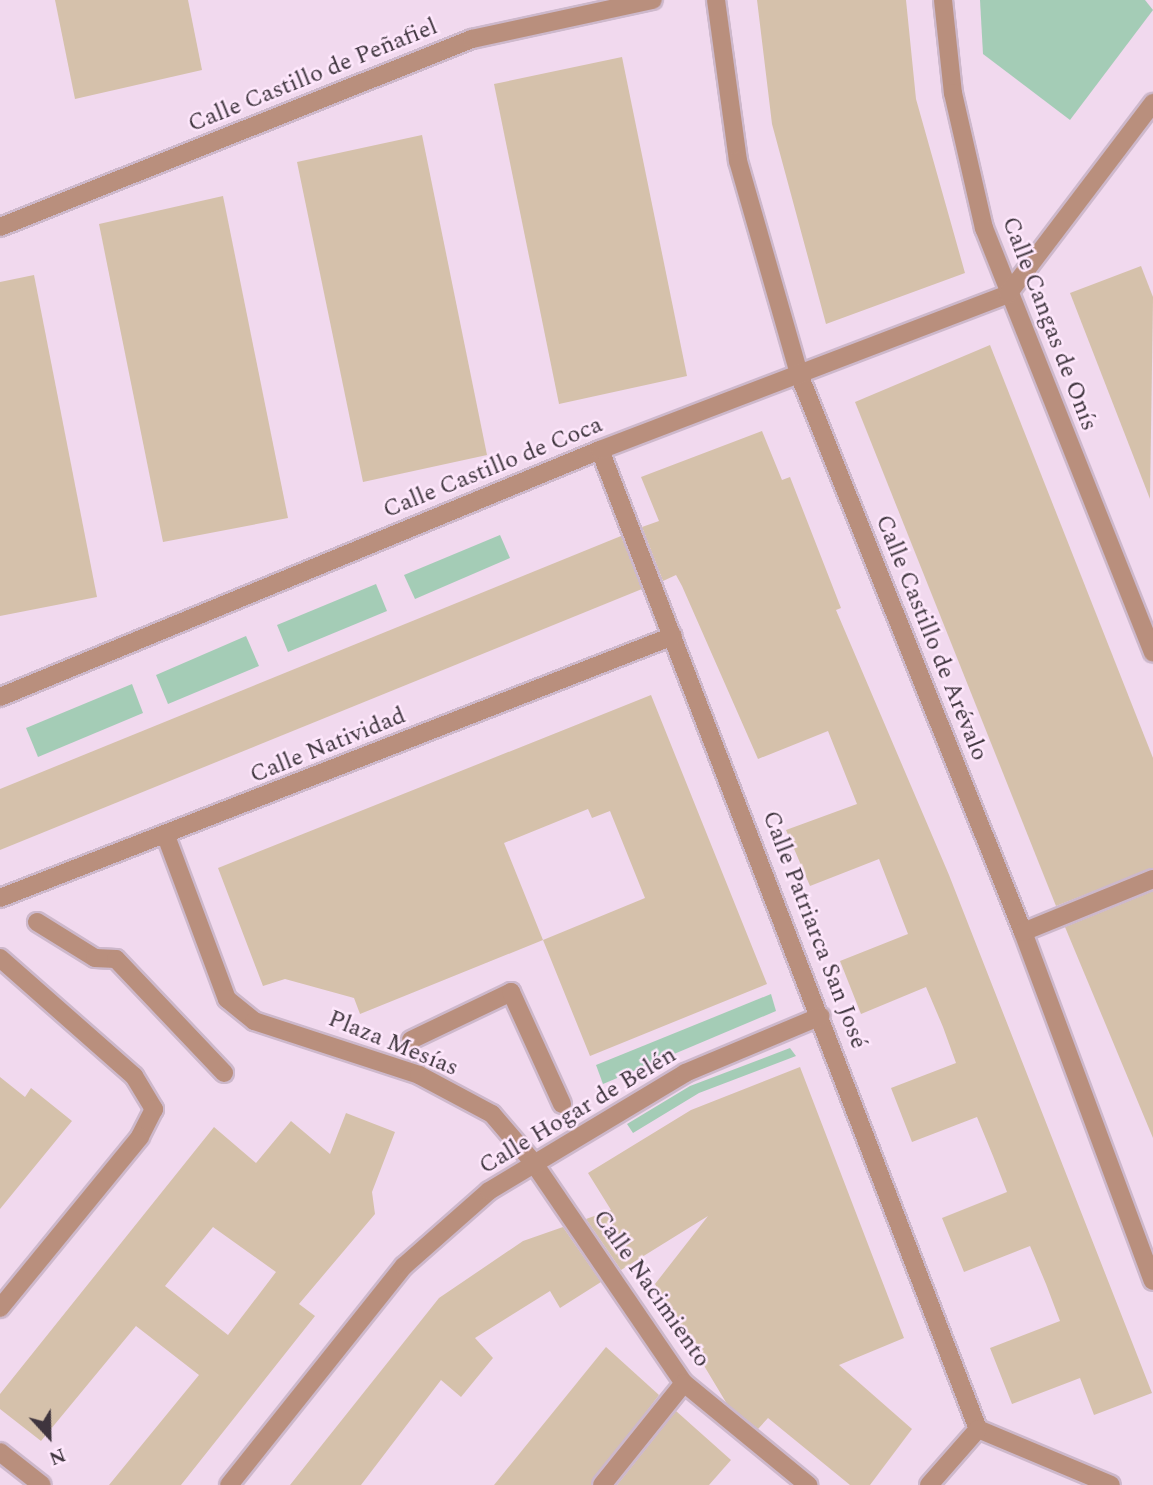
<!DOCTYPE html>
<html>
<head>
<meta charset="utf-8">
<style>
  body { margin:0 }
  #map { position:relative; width:1153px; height:1485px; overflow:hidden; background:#f1d9ee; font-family:Spectral,serif }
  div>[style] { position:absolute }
  .green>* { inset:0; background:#a4ccb6 }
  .building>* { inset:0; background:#d5c1ab }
  .roads { filter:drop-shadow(2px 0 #cdb8cb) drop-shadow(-2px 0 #cdb8cb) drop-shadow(0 2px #cdb8cb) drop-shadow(0 -2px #cdb8cb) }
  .street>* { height:18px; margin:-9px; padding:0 9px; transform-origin:9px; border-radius:9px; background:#b98f7d }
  span { translate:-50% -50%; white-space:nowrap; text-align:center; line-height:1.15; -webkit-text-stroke:5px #fee7fc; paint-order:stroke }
  .street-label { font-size:24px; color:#3f353e }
  .north { position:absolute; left:14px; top:1401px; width:70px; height:70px; -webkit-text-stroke:5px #fee7fc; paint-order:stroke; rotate:158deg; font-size:19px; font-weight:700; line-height:28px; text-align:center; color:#3f353e }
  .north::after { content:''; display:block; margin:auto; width:24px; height:32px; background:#3f353e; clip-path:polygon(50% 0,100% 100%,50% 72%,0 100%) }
</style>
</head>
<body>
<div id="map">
  <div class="green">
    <i style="clip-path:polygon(980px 0,1145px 0,1153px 10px,1070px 120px,983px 54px)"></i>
    <i style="clip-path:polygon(500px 535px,510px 558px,415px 599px,404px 575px)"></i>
    <i style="clip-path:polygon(376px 584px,387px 611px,288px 652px,277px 625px)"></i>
    <i style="clip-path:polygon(246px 636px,259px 666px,168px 704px,156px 675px)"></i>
    <i style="clip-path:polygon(132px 684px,143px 713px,38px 757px,26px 728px)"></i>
    <i style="clip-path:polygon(771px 994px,776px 1011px,603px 1084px,596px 1065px)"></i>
    <i style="clip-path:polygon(790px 1048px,796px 1056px,699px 1093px,633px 1133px,627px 1124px,690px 1086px)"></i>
  </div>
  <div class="building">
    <i style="clip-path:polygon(55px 0,188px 0,202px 70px,75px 99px)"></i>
    <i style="clip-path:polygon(757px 0,906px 0,916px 99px,965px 273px,826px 324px,772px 124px)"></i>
    <i style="clip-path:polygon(622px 57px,687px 376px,559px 404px,494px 84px)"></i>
    <i style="clip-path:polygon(422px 135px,487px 455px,363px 482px,297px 162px)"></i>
    <i style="clip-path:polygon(223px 196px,288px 518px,163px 542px,99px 224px)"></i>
    <i style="clip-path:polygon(1141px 266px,1153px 297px,1150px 499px,1070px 293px)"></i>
    <i style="clip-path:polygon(34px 275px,97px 597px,0 616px,0 282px)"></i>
    <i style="clip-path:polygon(990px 345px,1153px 758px,1153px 868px,1056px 906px,855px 402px)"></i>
    <i style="clip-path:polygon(762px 431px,782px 480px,790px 477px,841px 608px,836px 610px,949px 875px,1152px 1393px,1094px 1415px,1080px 1378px,1012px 1404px,990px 1348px,1060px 1321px,1046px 1284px,1030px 1246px,964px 1272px,942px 1218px,1007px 1192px,993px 1156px,977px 1117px,912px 1142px,891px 1088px,956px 1063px,943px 1027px,926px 987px,861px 1014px,840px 961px,908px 934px,879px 859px,810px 886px,786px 830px,857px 804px,828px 731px,758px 759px,682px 586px,676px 575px,663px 581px,642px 527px,659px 521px,641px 477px)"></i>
    <i style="clip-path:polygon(621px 536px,642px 589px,0 850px,0 789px)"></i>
    <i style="clip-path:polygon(evenodd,651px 695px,767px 984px,590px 1056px,543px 940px,360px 1014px,354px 998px,285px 979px,263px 986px,218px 868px,651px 695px,588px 809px,592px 818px,610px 811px,645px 898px,543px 940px,504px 843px,588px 809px)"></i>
    <i style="clip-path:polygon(1153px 891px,1153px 1138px,1065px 927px)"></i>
    <i style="clip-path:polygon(800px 1067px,904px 1338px,839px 1365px,912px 1429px,870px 1485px,850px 1485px,768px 1418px,758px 1429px,727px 1404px,655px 1284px,708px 1216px,621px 1270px,586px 1219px,611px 1210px,588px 1173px,691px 1110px)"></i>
    <i style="clip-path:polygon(0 1077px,25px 1097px,31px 1088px,72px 1121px,0 1209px)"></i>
    <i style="clip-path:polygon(evenodd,346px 1113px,395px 1132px,372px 1192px,375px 1214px,299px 1304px,315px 1316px,181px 1485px,109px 1485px,199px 1375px,136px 1326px,41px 1441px,0 1409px,0 1394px,214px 1127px,256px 1163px,291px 1121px,330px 1154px,346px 1113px,213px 1227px,276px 1272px,228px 1335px,165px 1286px,213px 1227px)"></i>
    <i style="clip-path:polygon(563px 1227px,601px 1282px,560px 1308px,550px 1291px,475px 1338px,493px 1358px,461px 1397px,441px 1380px,361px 1485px,290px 1485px,439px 1298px,523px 1241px)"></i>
    <i style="clip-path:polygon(606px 1347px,659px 1395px,591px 1485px,494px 1485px)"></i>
    <i style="clip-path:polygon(676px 1411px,731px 1460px,709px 1485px,617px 1485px)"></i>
  </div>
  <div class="roads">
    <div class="street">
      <i style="left:716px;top:0;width:162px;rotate:82.2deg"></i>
      <i style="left:738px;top:161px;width:225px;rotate:74deg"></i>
      <i style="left:800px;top:377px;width:598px;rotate:68.11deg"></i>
      <i style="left:1023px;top:932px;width:372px;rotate:69.6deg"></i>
      <i style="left:943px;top:0;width:94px;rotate:83.9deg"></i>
      <i style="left:953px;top:93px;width:139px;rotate:77.1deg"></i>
      <i style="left:984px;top:228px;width:457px;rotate:68.3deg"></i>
      <i style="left:0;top:227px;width:508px;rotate:-21.72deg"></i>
      <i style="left:472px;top:39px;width:185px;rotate:-12.2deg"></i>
      <i style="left:600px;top:450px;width:1049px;rotate:68.89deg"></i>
      <i style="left:0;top:697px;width:649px;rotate:-22.38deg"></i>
      <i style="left:600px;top:450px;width:437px;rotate:-20.9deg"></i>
      <i style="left:1008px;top:294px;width:240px;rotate:-52.8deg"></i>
      <i style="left:166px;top:836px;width:174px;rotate:69.5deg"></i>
      <i style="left:227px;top:999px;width:35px;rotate:39deg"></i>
      <i style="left:254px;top:1021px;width:174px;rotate:18.1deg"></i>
      <i style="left:419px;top:1075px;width:83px;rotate:28.1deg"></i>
      <i style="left:492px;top:1114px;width:63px;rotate:49.5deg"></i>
      <i style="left:533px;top:1162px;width:268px;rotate:55.7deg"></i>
      <i style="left:684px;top:1383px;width:161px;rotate:39.4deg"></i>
      <i style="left:0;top:898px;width:722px;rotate:-21.27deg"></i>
      <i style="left:37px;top:922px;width:68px;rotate:31.8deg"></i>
      <i style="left:95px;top:958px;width:21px;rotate:3deg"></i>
      <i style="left:116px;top:959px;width:157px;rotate:46.5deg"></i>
      <i style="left:1023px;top:932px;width:140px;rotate:-22.2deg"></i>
      <i style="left:0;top:958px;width:179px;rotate:41.4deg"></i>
      <i style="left:134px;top:1076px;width:39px;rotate:59deg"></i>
      <i style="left:154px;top:1109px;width:31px;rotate:117deg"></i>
      <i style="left:140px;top:1137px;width:221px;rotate:129.3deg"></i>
      <i style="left:411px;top:1040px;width:111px;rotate:-25.6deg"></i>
      <i style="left:511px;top:992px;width:123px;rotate:65.5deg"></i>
      <i style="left:978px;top:1429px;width:144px;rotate:22.8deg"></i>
      <i style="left:0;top:1452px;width:53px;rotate:38.2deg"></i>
      <i style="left:229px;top:1485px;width:280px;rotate:-51.4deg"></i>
      <i style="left:404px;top:1266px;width:113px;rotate:-41.4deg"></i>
      <i style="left:489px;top:1191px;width:229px;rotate:-31deg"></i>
      <i style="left:685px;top:1073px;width:147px;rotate:-22.7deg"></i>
      <i style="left:602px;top:1485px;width:131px;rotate:-51.2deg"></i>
      <i style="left:929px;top:1485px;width:74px;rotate:-48.8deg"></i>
    </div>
  </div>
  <div class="street-label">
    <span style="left:313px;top:76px;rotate:-22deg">Calle Castillo de Peñafiel</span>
    <span style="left:1049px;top:324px;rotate:69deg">Calle Cangas de Onís</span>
    <span style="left:493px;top:468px;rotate:-22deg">Calle Castillo de Coca</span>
    <span style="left:931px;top:638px;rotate:68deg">Calle Castillo de Arévalo</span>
    <span style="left:328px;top:746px;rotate:-22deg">Calle Natividad</span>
    <span style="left:814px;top:930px;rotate:69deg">Calle Patriarca San José</span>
    <span style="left:393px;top:1044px;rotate:22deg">Plaza Mesías</span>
    <span style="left:578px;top:1111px;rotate:-31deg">Calle Hogar de Belén</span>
    <span style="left:651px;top:1289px;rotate:55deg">Calle Nacimiento</span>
  </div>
  <div class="north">N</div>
</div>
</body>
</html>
